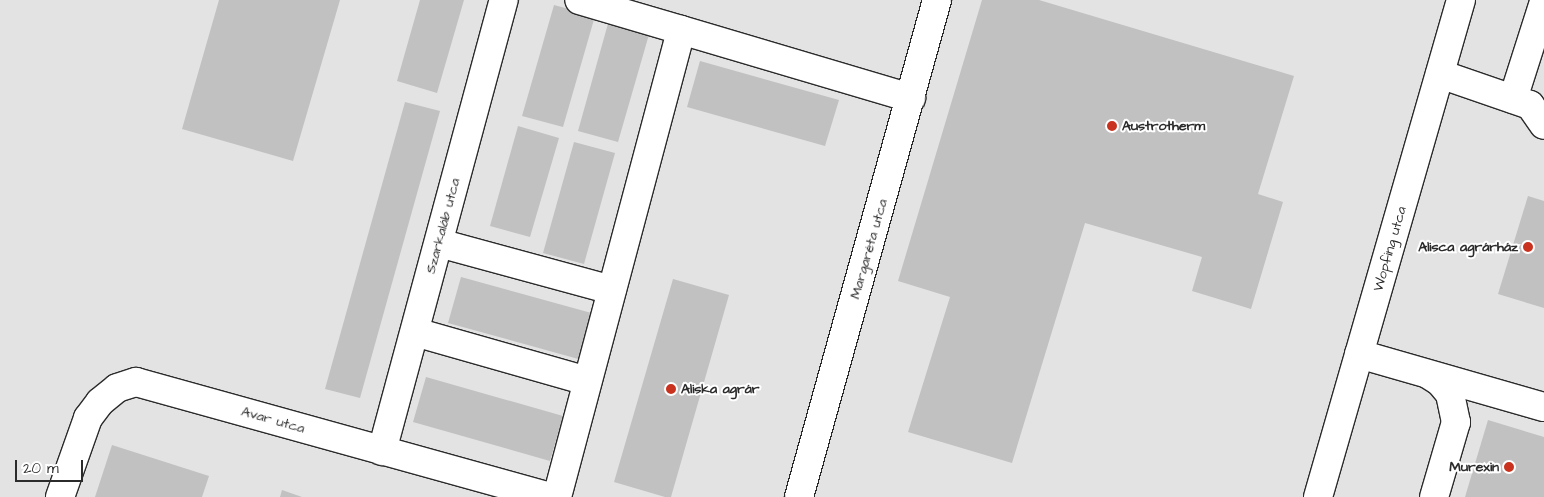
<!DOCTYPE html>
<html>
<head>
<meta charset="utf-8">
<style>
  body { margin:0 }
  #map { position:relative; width:1544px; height:497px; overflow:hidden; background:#f2f2f2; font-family:"Architects Daughter",sans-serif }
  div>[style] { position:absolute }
  .built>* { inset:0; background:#e3e3e3 }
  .building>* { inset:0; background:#c1c1c1 }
  .roads { filter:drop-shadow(1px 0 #2b2b2b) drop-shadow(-1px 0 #2b2b2b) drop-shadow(0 1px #2b2b2b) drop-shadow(0 -1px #2b2b2b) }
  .minor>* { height:28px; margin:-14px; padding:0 14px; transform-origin:14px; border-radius:14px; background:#fff }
  .dots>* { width:14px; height:14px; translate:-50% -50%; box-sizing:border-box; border:2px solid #fff; border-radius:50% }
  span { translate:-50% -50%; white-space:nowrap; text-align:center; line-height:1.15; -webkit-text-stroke:4px #fff; paint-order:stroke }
  .poi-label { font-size:14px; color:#2b2b2b; font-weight:700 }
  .left { translate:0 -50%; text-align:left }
  .right { translate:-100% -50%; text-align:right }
  .street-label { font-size:14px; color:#2b2b2b }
  .scale { position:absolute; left:15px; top:460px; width:68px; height:22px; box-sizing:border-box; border:2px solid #2b2b2b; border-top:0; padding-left:6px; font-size:15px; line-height:18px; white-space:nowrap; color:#2b2b2b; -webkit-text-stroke:4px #fff; paint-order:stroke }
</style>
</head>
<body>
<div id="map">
  <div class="built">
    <i style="clip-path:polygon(0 0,1544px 0,1544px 497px,0 497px)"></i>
  </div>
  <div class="building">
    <i style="clip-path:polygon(219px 0,340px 0,293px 161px,182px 129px)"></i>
    <i style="clip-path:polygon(420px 0,464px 0,437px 93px,397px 81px)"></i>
    <i style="clip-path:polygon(982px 0,1039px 0,1294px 76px,1258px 194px,1283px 202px,1251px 309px,1192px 291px,1202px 257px,1085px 223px,1012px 463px,908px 432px,950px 297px,898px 281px)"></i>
    <i style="clip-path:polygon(554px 5px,595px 16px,563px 127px,522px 116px)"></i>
    <i style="clip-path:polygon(609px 20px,650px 31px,618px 142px,578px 131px)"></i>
    <i style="clip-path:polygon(700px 61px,839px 100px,825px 146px,687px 107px)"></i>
    <i style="clip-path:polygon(405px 102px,440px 111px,360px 398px,325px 389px)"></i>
    <i style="clip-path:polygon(518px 126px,559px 138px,530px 237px,490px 226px)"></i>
    <i style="clip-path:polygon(574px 142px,615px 153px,584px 264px,543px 253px)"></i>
    <i style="clip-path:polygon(1528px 196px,1544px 201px,1544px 308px,1498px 294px)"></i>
    <i style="clip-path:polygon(461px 277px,595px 314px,582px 360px,448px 323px)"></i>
    <i style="clip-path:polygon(673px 279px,729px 295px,671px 497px,665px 497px,614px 482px)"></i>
    <i style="clip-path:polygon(426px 377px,563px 416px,550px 461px,413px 422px)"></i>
    <i style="clip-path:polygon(1488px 420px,1544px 437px,1544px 497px,1465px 497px)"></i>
    <i style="clip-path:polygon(112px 445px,209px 476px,202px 497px,95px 497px)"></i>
    <i style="clip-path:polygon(282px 490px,302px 497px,280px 497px)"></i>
  </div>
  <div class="roads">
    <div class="minor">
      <i style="left:681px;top:30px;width:240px;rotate:16.5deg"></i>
      <i style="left:1440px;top:74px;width:95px;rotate:19deg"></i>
      <i style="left:1530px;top:105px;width:24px;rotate:55deg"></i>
      <i style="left:1513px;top:99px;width:102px;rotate:-72.3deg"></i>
      <i style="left:439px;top:243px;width:179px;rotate:15.2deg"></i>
      <i style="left:415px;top:332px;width:179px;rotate:15.9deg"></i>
      <i style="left:1359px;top:354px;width:192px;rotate:16deg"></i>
      <i style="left:1429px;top:375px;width:13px;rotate:32deg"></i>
      <i style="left:1440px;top:382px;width:16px;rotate:50deg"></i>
      <i style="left:1450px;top:394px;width:29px;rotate:78deg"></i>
      <i style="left:1456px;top:422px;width:78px;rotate:106.3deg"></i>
      <i style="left:382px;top:451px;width:467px;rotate:-74.9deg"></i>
      <i style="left:60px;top:497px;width:84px;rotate:-70.5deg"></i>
      <i style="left:88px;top:418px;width:20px;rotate:-53deg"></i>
      <i style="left:100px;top:402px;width:22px;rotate:-39deg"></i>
      <i style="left:117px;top:388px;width:20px;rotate:-18deg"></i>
      <i style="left:136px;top:382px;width:432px;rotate:15.5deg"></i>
      <i style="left:557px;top:497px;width:483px;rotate:-75.1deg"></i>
      <i style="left:681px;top:30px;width:106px;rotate:-163.6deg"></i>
      <i style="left:799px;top:497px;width:516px;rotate:-74.48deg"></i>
      <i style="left:1318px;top:497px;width:517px;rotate:-73.95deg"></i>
    </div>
  </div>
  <div class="dots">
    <i style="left:1112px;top:126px;background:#c8321e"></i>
    <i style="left:1528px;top:247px;background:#c8321e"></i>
    <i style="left:671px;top:389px;background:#c8321e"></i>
    <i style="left:1509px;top:467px;background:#c8321e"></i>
  </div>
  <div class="poi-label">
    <span class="left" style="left:1122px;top:126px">Austrotherm</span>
    <span class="right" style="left:1518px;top:247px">Alisca agrárház</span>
    <span class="left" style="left:681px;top:389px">Aliska agrár</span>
    <span class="right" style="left:1499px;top:467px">Murexin</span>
  </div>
  <div class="street-label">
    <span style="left:443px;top:226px;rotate:-75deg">Szarkaláb utca</span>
    <span style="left:869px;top:249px;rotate:-74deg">Margaréta utca</span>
    <span style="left:1390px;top:249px;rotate:-74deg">Wopfing utca</span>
    <span style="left:273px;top:420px;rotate:16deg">Avar utca</span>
  </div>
  <div class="scale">20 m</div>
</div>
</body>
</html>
